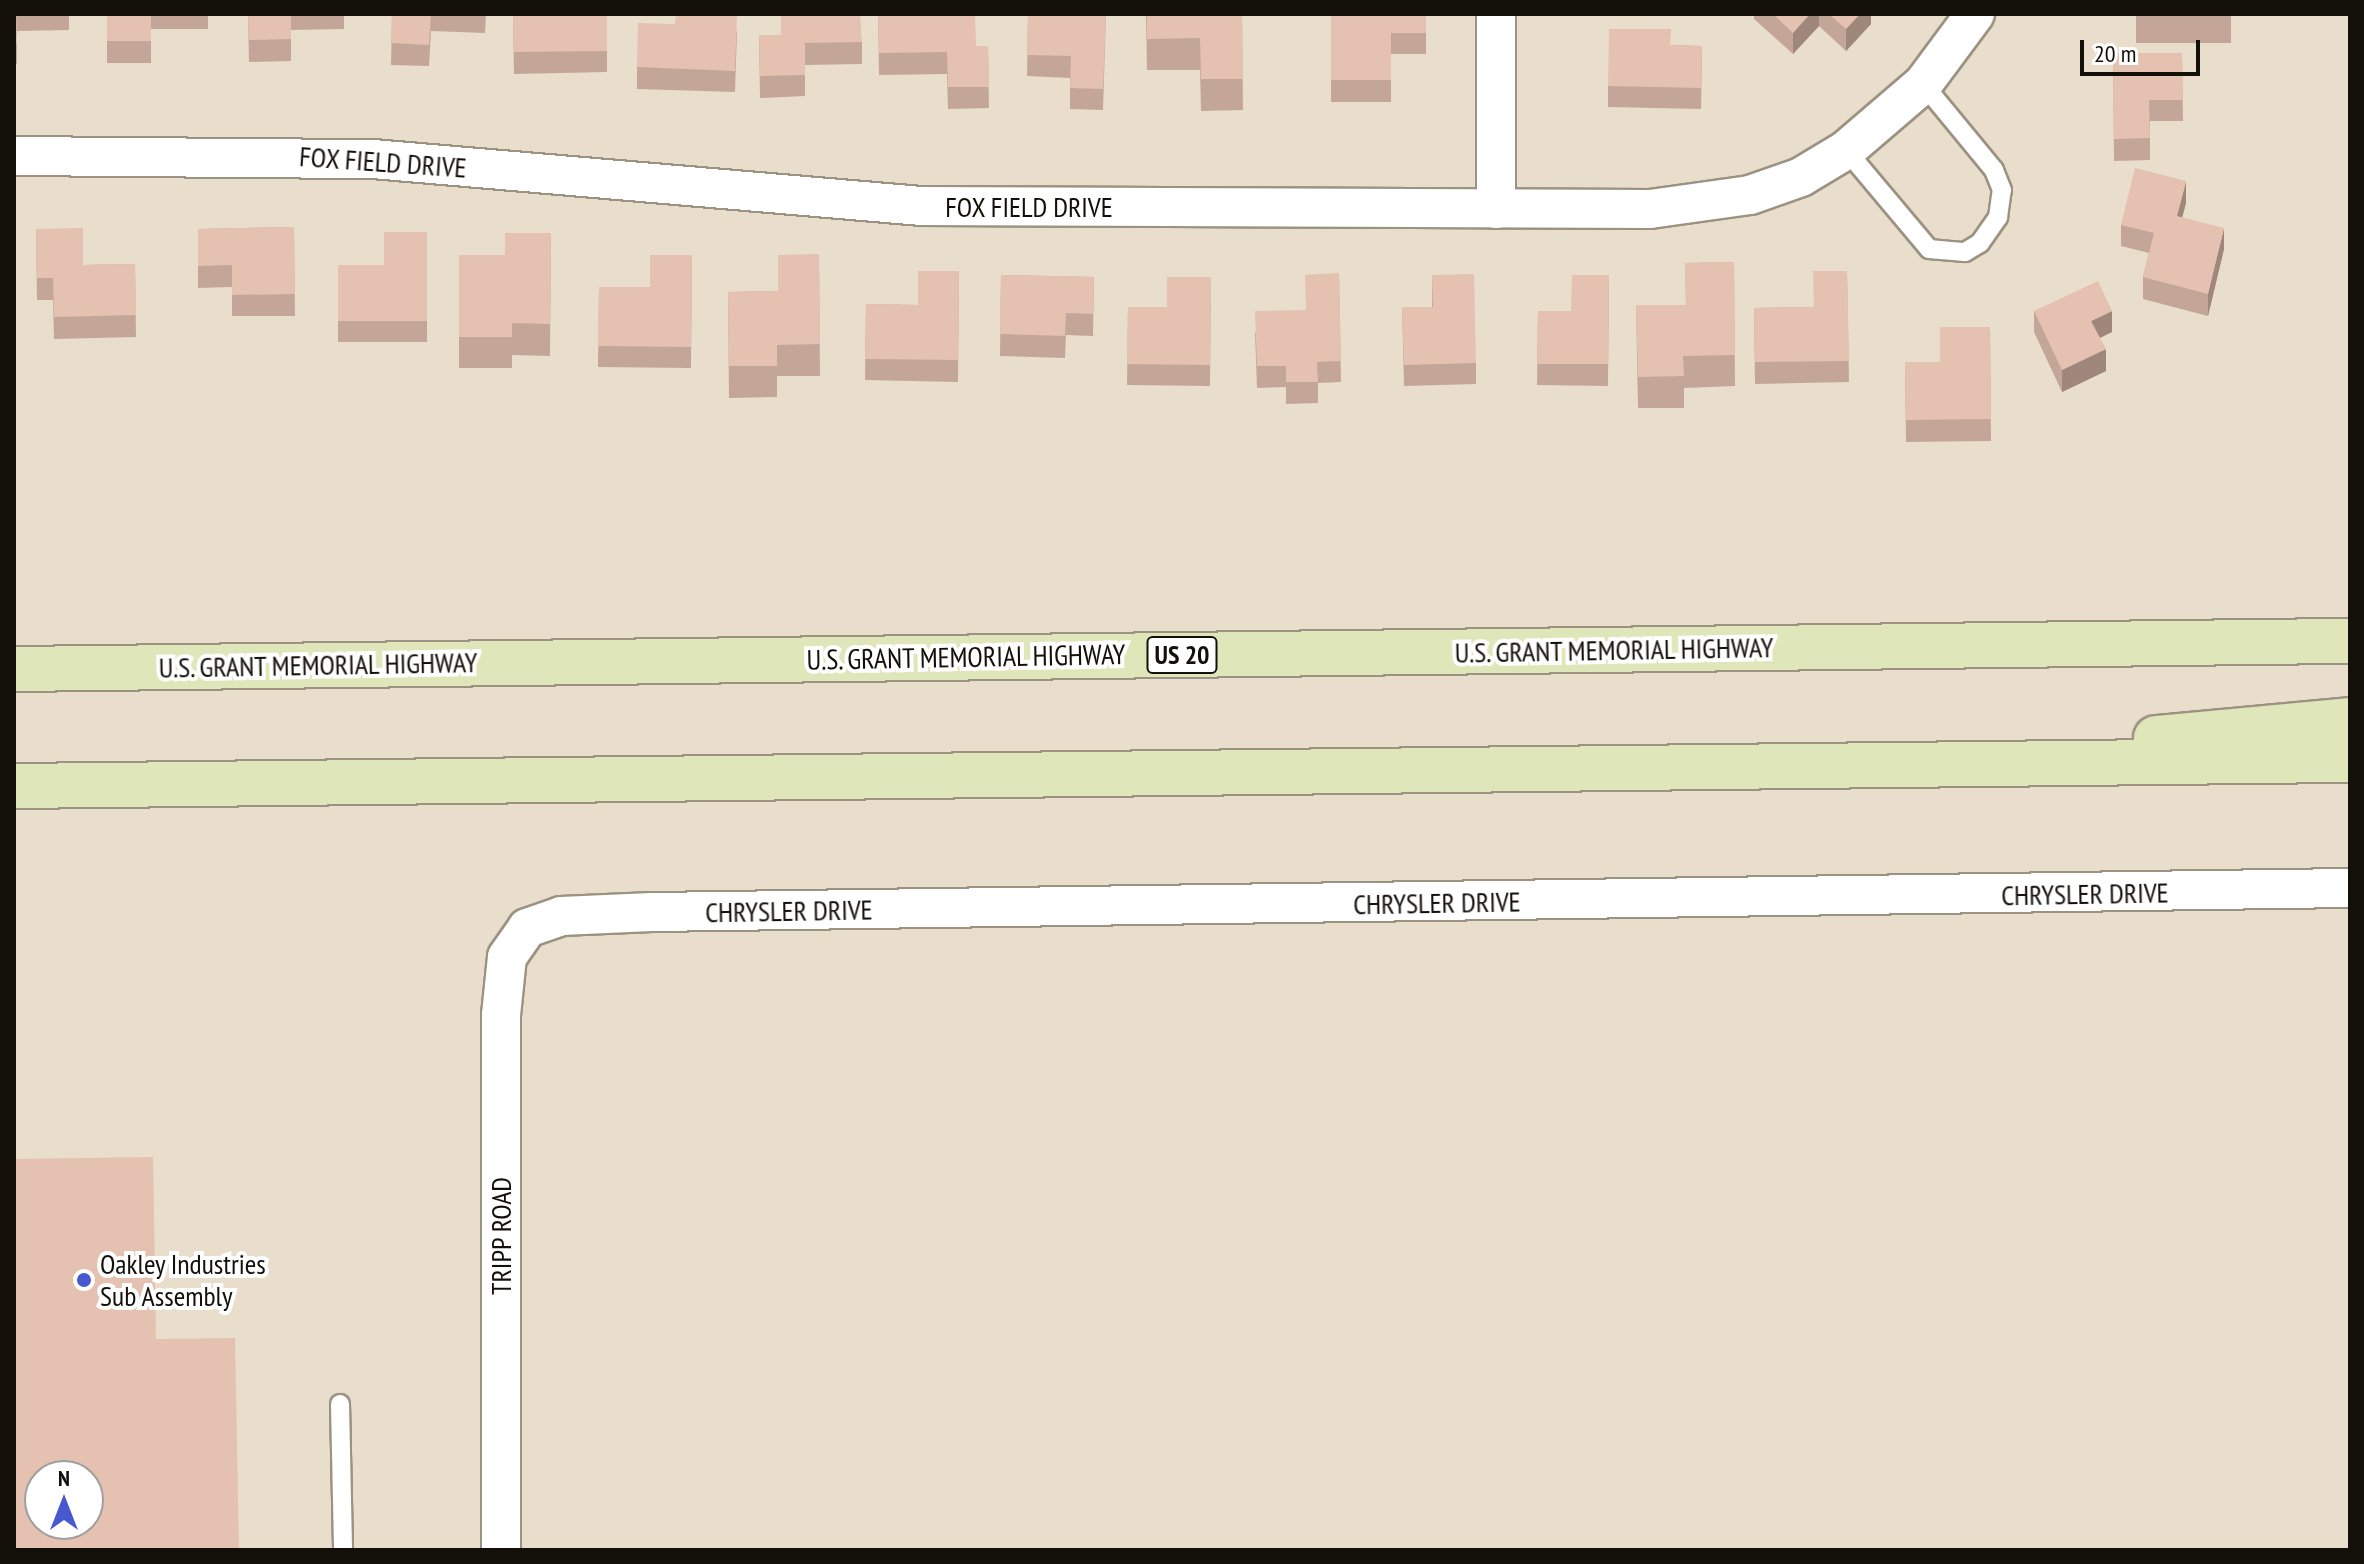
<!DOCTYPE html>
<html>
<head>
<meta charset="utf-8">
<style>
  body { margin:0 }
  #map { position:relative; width:2364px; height:1564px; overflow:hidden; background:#e9decc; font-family:"PT Sans Narrow",sans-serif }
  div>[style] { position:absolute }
  .roads { filter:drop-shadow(2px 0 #9c9281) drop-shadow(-2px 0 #9c9281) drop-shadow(0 2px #9c9281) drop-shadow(0 -2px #9c9281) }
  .lane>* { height:18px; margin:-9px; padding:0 9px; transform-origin:9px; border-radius:9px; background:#fff }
  .street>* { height:38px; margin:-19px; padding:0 19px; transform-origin:19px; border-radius:19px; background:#fff }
  .primary>* { height:44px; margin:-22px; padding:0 22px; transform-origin:22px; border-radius:22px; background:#dfe6ba }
  .wall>* { inset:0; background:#c4a698 }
  .shaded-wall>* { inset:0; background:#a0877c }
  .building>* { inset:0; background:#e4c1b1 }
  .dots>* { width:22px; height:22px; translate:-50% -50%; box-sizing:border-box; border:4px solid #fff; border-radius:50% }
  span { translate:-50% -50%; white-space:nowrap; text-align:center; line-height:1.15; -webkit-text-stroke:8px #fff; paint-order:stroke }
  .shield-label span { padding:2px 6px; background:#fff; border:2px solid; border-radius:6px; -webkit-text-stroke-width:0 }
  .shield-label { font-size:26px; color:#13100a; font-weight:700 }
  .street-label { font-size:28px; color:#13100a }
  .poi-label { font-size:28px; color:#13100a }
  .left { translate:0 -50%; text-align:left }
  .frame { position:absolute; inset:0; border:16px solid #13100a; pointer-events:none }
  .north { position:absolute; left:24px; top:1460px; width:80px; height:80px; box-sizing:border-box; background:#fff; border:2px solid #a19f9d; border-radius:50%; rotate:0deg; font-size:22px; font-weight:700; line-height:32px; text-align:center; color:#13100a }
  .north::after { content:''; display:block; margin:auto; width:28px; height:36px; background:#4759ce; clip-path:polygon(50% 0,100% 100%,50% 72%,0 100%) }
  .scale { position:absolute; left:2080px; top:40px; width:120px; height:36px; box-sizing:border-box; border:4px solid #13100a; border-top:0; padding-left:10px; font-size:24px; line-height:28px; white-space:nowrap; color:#13100a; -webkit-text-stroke:6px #fff; paint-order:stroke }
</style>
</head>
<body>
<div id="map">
  <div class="roads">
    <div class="lane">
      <i style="left:1846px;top:150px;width:129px;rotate:50deg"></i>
      <i style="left:1929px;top:249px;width:36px;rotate:5deg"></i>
      <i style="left:1965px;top:252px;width:17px;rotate:-31deg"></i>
      <i style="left:1980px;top:243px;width:32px;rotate:-55deg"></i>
      <i style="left:1998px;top:217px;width:27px;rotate:-82deg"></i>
      <i style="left:2002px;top:190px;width:22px;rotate:-112deg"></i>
      <i style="left:1994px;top:170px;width:112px;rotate:-129.5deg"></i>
      <i style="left:340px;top:1404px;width:146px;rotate:88.8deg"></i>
    </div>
    <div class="street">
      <i style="left:14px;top:156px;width:359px;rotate:0.5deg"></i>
      <i style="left:373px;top:159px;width:550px;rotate:4.9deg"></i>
      <i style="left:921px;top:206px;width:729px;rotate:0.24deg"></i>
      <i style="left:1650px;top:209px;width:101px;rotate:-8deg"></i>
      <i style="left:1750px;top:195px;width:54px;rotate:-19.4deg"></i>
      <i style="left:1801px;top:177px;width:52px;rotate:-31deg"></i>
      <i style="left:1846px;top:150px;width:101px;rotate:-40.6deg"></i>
      <i style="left:1923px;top:84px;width:87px;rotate:-53.4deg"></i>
      <i style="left:1496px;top:209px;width:195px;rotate:-90deg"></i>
      <i style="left:501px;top:1550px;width:535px;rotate:-90deg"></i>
      <i style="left:501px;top:1015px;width:58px;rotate:-84.1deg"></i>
      <i style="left:507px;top:957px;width:35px;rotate:-55deg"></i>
      <i style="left:527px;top:928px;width:36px;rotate:-19deg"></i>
      <i style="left:561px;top:916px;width:91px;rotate:-2.5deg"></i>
      <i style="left:652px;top:912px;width:1698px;rotate:-0.81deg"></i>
    </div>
    <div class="primary">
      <i style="left:14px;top:669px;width:2336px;rotate:-0.69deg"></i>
      <i style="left:2156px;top:738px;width:195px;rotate:-5.3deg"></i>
      <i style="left:14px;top:786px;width:2336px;rotate:-0.64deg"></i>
    </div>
  </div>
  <div class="wall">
    <i style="clip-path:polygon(14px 14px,69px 14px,69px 30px,17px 31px,17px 64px,14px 64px)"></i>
    <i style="clip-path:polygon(107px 14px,208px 14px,208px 29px,151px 29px,151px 63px,107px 63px)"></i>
    <i style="clip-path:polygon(248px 14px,344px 14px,344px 29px,291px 30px,291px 61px,249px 62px)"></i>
    <i style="clip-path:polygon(392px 14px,486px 14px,485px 33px,431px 31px,429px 66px,391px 65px)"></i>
    <i style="clip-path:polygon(513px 14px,607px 14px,607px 72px,514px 74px)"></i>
    <i style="clip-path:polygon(878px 14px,976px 46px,988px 46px,989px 108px,948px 109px,947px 74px,879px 75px)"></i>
    <i style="clip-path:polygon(1028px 14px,1106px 14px,1103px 110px,1070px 109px,1070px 78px,1027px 76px)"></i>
    <i style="clip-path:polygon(1146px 14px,1242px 14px,1243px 110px,1201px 111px,1200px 70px,1147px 70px)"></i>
    <i style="clip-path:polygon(1331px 14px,1426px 14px,1426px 54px,1391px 54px,1391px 102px,1331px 102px)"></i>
    <i style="clip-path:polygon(1754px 14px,1871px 14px,1871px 24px,1846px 51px,1819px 26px,1793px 54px,1754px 19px)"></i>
    <i style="clip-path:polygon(2136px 14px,2231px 14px,2231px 43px,2136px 43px)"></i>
    <i style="clip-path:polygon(737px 31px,735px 92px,637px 89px,637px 67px)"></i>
    <i style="clip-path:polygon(759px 35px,781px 35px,862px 42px,862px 64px,805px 65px,805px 96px,760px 98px)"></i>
    <i style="clip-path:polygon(1671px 45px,1702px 46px,1701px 109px,1608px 107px,1608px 86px)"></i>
    <i style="clip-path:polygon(2113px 53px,2182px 53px,2183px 121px,2150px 121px,2150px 160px,2114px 161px)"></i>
    <i style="clip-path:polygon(2186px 203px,2182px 217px,2224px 249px,2208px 316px,2143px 299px,2143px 277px,2149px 253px,2121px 246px,2121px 225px)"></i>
    <i style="clip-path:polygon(294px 227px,295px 316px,232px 316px,232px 287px,198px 288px,198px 229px)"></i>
    <i style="clip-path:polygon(36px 229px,83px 265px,135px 264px,136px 337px,54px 339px,53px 300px,37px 300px)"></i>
    <i style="clip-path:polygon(427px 232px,427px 342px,338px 342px,338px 265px,384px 265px)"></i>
    <i style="clip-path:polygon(551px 233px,550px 356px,512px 355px,512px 368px,459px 368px,459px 255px,505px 255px)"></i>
    <i style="clip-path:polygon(819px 254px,820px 376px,777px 376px,777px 397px,729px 398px,728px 292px,778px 291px)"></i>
    <i style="clip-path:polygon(692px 255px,691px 368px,598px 367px,599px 287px,650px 287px)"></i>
    <i style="clip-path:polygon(1734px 262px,1735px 386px,1684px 388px,1684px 408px,1638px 408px,1636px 305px,1686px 305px,1685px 263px)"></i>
    <i style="clip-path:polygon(959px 271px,958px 382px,865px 380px,866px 304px,918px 305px)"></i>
    <i style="clip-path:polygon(1847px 271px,1849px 382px,1755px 384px,1754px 308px,1813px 307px)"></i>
    <i style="clip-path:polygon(1339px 273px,1341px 382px,1318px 383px,1318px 403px,1286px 404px,1286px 387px,1257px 388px,1255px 333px,1305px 310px)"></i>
    <i style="clip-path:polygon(1001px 275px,1094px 277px,1093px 336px,1066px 335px,1065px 358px,1000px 356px)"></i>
    <i style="clip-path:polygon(1432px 275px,1476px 363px,1476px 384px,1404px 386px,1402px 307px,1432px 307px)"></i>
    <i style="clip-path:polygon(1609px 275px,1608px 386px,1537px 385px,1538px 311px,1571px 311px)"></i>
    <i style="clip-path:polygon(1211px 277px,1210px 386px,1127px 385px,1128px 307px,1167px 307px)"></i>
    <i style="clip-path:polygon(2034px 311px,2112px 332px,2100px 338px,2106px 371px,2062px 392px,2034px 332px)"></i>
    <i style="clip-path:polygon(1990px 327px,1991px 441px,1906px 442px,1905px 362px,1940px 362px)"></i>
  </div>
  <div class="shaded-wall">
    <i style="clip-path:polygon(1810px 14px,1819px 14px,1819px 26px,1793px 54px,1793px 33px)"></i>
    <i style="clip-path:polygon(1860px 14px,1871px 14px,1871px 24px,1846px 51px,1846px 29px)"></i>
    <i style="clip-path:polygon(2186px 181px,2186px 203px,2177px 237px,2177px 216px)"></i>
    <i style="clip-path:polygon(2224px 228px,2224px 249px,2208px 316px,2208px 294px)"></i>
    <i style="clip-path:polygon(2112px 311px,2112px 332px,2091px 342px,2091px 321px)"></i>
    <i style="clip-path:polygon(2106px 349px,2106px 371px,2062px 392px,2062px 370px)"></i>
  </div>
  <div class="building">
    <i style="clip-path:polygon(14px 14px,16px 14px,17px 43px,14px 43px)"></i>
    <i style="clip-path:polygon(107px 14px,151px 14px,151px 41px,107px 41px)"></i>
    <i style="clip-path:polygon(248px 14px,291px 14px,291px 39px,249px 40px)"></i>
    <i style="clip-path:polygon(392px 14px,431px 14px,429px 45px,391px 43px)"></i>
    <i style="clip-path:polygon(513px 14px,607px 14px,607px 51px,514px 52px)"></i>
    <i style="clip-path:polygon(676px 14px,737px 14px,735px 71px,637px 67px,638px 23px,675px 24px)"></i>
    <i style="clip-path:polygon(781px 14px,860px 14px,862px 42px,805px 43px,805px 75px,760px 76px,759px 35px,781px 35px)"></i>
    <i style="clip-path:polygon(878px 14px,975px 14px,976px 46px,988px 46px,989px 87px,948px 87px,947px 52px,879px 53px)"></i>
    <i style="clip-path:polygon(1028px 14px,1106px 14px,1103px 89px,1070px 88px,1071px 56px,1027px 55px)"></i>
    <i style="clip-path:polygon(1147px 14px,1242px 14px,1243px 79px,1201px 79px,1200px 38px,1147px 39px)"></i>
    <i style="clip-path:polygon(1331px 14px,1426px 14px,1426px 33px,1391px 33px,1391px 80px,1331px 80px)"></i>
    <i style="clip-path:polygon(1773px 14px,1810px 14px,1793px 33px)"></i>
    <i style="clip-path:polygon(1829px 14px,1860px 14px,1846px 29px)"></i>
    <i style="clip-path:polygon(1609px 29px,1671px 29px,1670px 45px,1702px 46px,1701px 88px,1608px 86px)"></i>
    <i style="clip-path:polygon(2113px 53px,2182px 53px,2183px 100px,2149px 100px,2150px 138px,2114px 139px)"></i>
    <i style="clip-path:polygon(2135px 168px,2186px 181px,2177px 216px,2224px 228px,2208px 294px,2143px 277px,2154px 233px,2121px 225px)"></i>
    <i style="clip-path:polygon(294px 227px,295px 294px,232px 295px,232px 265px,198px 266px,198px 229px)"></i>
    <i style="clip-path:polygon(83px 228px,83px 265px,135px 264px,136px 315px,54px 317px,53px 278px,37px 278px,36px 229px)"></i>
    <i style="clip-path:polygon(384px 232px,427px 232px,427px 321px,338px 321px,338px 265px,384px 265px)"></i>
    <i style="clip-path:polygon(14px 233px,16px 233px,15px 293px,14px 293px)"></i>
    <i style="clip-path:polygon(505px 233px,551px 233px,550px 324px,512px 323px,512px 337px,459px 337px,459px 255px,505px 255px)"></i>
    <i style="clip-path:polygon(819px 254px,820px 344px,777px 345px,777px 366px,729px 366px,728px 292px,778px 291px,778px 255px)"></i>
    <i style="clip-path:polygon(650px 255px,692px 255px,691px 347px,598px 346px,599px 287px,650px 287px)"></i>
    <i style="clip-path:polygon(1734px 262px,1735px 355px,1683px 356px,1684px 376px,1638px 377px,1636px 305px,1686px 305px,1685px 263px)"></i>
    <i style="clip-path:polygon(918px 271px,959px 271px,958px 360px,865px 359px,866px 304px,918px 305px)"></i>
    <i style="clip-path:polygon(1813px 271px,1847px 271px,1849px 361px,1755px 362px,1754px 308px,1814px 307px)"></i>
    <i style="clip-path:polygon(1339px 273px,1341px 361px,1317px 362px,1318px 382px,1286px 382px,1286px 366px,1257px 366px,1255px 311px,1306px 310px,1305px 275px)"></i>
    <i style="clip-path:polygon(1474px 274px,1476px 363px,1404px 365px,1402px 307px,1433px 307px,1432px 275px)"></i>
    <i style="clip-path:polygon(1001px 275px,1094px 277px,1093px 314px,1066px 313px,1065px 336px,1000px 334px)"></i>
    <i style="clip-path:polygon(1572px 275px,1609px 275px,1608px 364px,1537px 364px,1538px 311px,1571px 311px)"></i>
    <i style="clip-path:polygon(1167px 277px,1211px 277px,1210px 365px,1127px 364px,1128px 307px,1167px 307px)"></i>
    <i style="clip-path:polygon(2098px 281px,2112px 311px,2091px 321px,2106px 349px,2062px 370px,2034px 311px)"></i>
    <i style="clip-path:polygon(1940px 327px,1990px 327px,1991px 419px,1906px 420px,1905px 362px,1940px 362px)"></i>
    <i style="clip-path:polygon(evenodd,153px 1157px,156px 1339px,235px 1338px,239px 1550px,14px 1550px,14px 1159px,153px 1157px,40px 1476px,88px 1476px,88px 1524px,40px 1524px,40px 1476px)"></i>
  </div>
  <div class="dots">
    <i style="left:84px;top:1280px;background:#4759ce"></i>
  </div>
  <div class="shield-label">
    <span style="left:1182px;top:655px">US 20</span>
  </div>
  <div class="street-label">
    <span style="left:383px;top:162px;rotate:4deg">FOX FIELD DRIVE</span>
    <span style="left:1029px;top:207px">FOX FIELD DRIVE</span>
    <span style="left:1614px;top:650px;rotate:-1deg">U.S. GRANT MEMORIAL HIGHWAY</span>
    <span style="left:966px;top:657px;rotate:-1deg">U.S. GRANT MEMORIAL HIGHWAY</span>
    <span style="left:318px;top:665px;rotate:-1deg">U.S. GRANT MEMORIAL HIGHWAY</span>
    <span style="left:2085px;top:894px;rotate:-1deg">CHRYSLER DRIVE</span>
    <span style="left:1437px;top:903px;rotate:-1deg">CHRYSLER DRIVE</span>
    <span style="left:789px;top:911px;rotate:-1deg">CHRYSLER DRIVE</span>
    <span style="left:501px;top:1236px;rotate:-90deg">TRIPP ROAD</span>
  </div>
  <div class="poi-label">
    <span class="left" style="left:100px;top:1280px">Oakley Industries<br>Sub Assembly</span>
  </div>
  <div class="frame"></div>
  <div class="north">N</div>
  <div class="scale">20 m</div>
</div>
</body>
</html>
